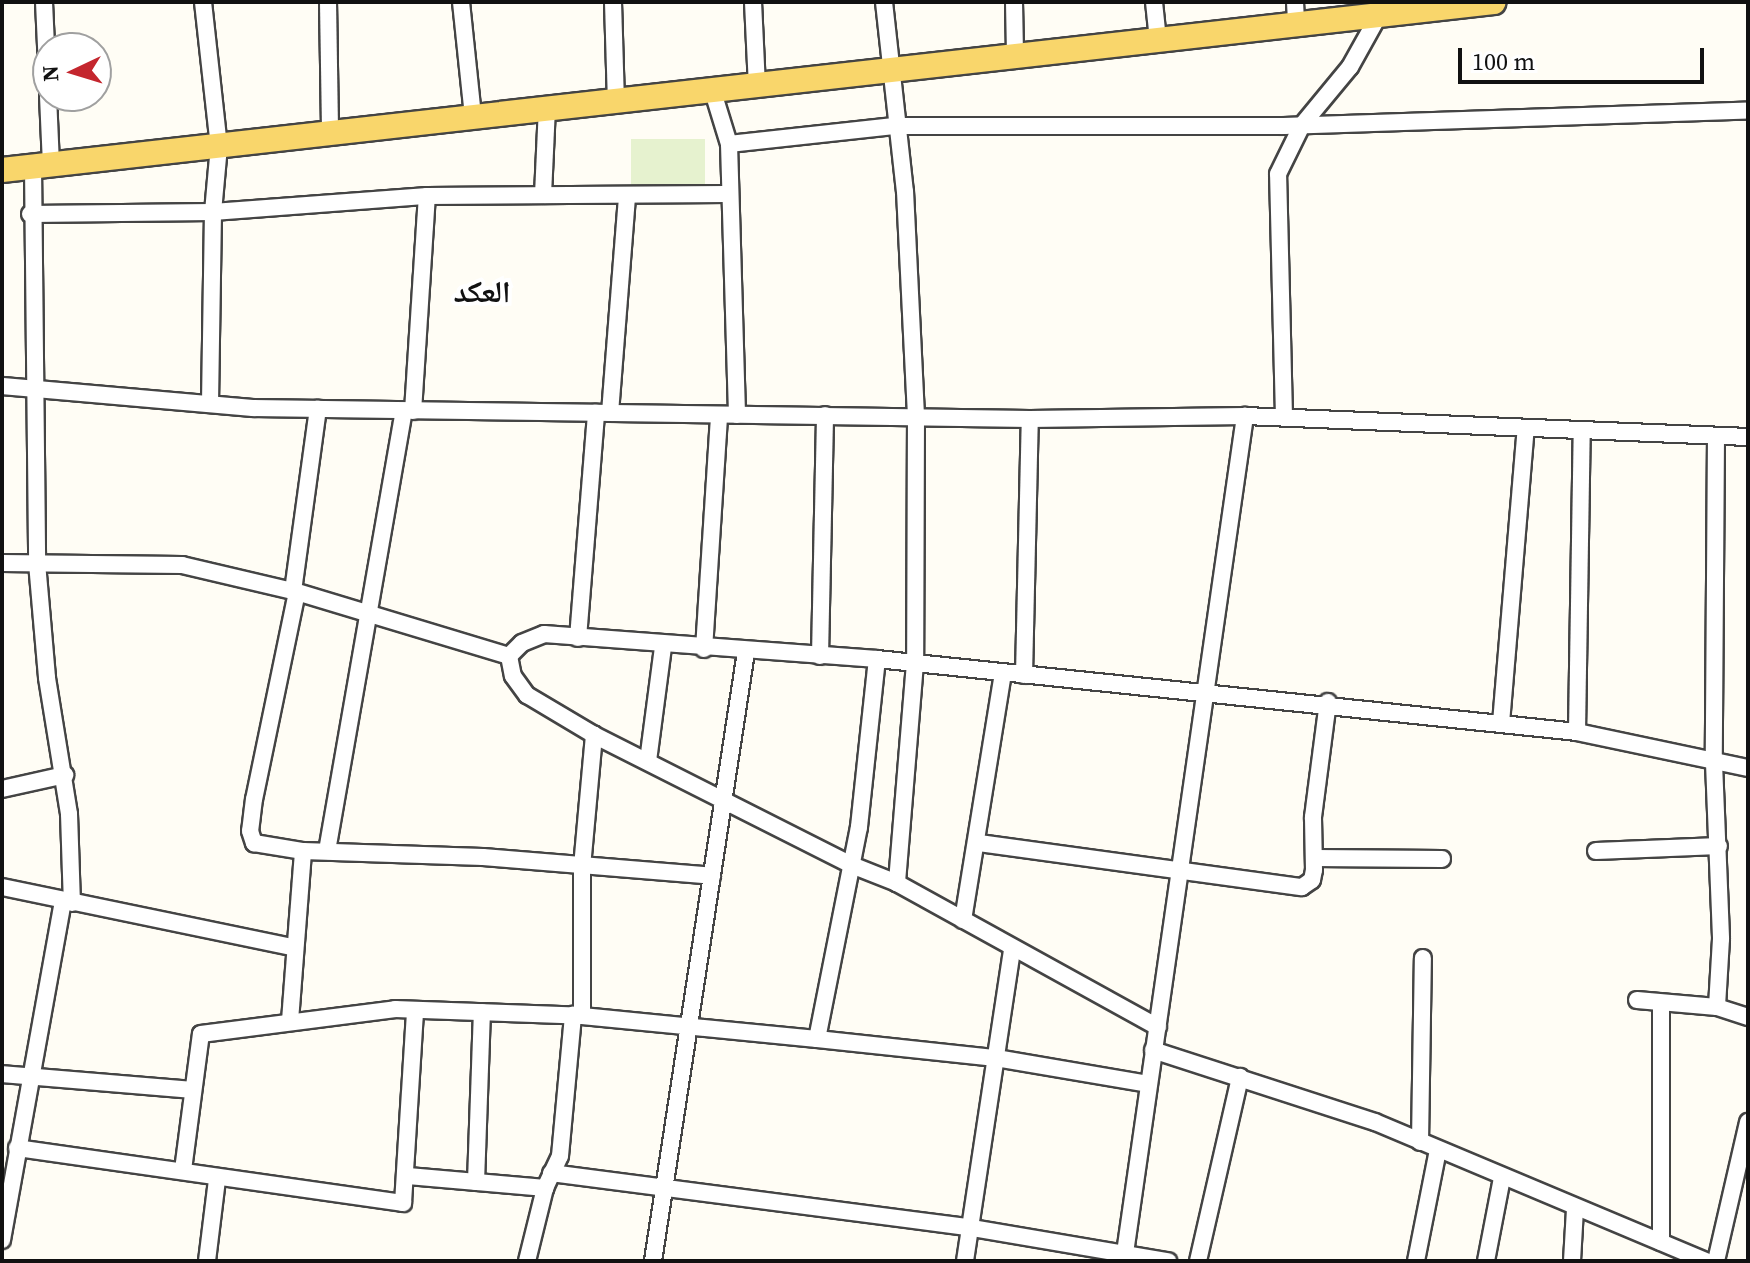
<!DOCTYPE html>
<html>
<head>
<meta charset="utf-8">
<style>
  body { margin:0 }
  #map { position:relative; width:1750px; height:1263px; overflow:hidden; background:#fffdf5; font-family:"Source Serif 4","Noto Naskh Arabic",serif }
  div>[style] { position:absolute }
  .pitch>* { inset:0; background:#e6f2cf }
  .roads { filter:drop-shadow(2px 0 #444) drop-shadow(-2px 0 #444) drop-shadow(0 2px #444) drop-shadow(0 -2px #444) }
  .minor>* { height:16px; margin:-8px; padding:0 8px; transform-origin:8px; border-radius:8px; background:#fff }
  .primary>* { height:24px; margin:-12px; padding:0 12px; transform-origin:12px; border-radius:12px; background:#f9d66b }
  span { translate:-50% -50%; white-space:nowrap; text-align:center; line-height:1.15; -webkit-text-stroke:8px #fff; paint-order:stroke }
  .district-label { font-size:30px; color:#111; font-weight:700 }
  .frame { position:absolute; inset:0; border:4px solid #111; pointer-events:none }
  .north { position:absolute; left:32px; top:32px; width:80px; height:80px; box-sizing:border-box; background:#fff; border:2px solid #a0a0a0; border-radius:50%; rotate:266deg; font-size:22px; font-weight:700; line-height:32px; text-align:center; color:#111 }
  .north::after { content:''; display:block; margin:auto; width:28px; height:36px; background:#c4262e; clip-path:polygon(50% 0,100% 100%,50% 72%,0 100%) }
  .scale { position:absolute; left:1458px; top:48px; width:246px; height:36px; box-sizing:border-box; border:4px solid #111; border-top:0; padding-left:10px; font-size:24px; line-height:28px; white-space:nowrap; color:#111; -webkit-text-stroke:6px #fff; paint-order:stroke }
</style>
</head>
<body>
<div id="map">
  <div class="pitch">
    <i style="clip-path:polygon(631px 139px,705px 139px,705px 185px,631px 185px)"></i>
  </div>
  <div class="roads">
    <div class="minor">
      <i style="left:44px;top:2px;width:89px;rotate:87.4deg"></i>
      <i style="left:203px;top:2px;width:145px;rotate:83.7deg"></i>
      <i style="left:219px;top:146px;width:66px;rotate:95.2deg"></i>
      <i style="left:213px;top:212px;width:192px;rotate:90.9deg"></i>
      <i style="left:328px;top:2px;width:131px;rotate:89.1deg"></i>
      <i style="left:461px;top:2px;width:116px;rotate:84deg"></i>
      <i style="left:613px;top:2px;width:99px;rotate:88.3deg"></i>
      <i style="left:753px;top:2px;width:86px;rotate:87.3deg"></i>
      <i style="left:884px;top:2px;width:190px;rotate:83.7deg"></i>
      <i style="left:905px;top:191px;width:225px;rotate:87.2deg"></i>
      <i style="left:916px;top:416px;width:247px;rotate:90.2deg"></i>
      <i style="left:915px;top:663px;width:221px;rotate:94.7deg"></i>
      <i style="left:1014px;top:2px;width:53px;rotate:88.9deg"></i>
      <i style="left:1154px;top:2px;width:39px;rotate:84deg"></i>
      <i style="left:1295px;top:2px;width:22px;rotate:87deg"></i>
      <i style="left:713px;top:92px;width:54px;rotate:72.9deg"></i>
      <i style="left:729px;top:144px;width:271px;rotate:88.3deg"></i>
      <i style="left:48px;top:96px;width:68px;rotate:87.5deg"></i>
      <i style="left:729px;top:144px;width:166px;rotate:-6.2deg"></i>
      <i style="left:894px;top:126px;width:390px"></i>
      <i style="left:1284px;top:126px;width:464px;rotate:-1.9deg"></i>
      <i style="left:33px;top:166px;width:397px;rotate:89.4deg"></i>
      <i style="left:37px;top:563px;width:115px;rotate:85deg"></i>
      <i style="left:47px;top:678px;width:138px;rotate:80.8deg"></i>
      <i style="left:69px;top:814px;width:89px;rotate:88.1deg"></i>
      <i style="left:543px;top:195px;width:87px;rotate:-87.4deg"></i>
      <i style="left:30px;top:214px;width:183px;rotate:-0.6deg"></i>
      <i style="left:213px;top:212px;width:215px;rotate:-4.3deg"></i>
      <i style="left:427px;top:196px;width:300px;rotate:-0.4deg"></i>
      <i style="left:2px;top:386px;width:252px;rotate:5deg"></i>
      <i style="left:253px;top:408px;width:777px;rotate:0.81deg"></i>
      <i style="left:1030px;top:419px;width:215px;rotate:-0.8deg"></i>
      <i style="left:1245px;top:416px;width:503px;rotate:2.39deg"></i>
      <i style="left:413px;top:411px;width:215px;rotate:-86.3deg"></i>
      <i style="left:610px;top:413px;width:216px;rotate:-85.5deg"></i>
      <i style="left:1284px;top:417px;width:243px;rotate:-91.4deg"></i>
      <i style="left:1278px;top:174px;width:55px;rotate:-63.9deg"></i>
      <i style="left:1302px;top:125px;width:75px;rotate:-50.4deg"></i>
      <i style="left:1350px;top:67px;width:60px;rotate:-60.9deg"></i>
      <i style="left:1379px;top:15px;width:13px;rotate:-90deg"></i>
      <i style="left:1716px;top:436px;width:327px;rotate:90.4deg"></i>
      <i style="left:1714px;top:763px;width:176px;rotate:87.7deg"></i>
      <i style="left:1721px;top:939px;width:68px;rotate:93.4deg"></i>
      <i style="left:2px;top:563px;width:180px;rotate:0.6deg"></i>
      <i style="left:182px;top:565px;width:118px;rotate:13.2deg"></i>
      <i style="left:297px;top:592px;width:221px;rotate:16.8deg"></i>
      <i style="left:293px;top:591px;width:184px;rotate:-82.2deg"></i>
      <i style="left:297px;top:592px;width:211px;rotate:101.7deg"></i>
      <i style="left:254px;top:799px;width:32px;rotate:97deg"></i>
      <i style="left:250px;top:831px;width:13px;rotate:72deg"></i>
      <i style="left:254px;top:843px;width:50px;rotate:9.3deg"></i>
      <i style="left:303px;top:851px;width:180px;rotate:1.9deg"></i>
      <i style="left:483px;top:857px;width:230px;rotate:4.7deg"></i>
      <i style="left:578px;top:638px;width:226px;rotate:-85.4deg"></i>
      <i style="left:704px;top:649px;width:234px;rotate:-86.3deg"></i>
      <i style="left:509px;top:656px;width:18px;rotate:-45deg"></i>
      <i style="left:522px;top:643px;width:24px;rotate:-22deg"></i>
      <i style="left:544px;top:634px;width:334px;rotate:4.3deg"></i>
      <i style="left:877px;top:659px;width:704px;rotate:5.95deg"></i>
      <i style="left:1577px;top:732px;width:175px;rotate:11.9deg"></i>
      <i style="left:509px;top:656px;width:20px;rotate:79deg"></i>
      <i style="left:513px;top:676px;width:24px;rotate:54deg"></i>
      <i style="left:527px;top:695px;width:78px;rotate:30.8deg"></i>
      <i style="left:594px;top:735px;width:286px;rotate:26.8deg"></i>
      <i style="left:849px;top:864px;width:52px;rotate:21.6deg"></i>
      <i style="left:897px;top:883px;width:298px;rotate:28.9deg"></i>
      <i style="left:820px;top:656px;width:241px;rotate:-88.8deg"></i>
      <i style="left:1024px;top:675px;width:256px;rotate:-88.7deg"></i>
      <i style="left:1501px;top:723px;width:296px;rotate:-85.2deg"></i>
      <i style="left:1577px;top:732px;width:302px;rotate:-89.1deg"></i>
      <i style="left:648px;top:761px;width:115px;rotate:-82.5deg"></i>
      <i style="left:2px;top:789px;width:65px;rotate:-12.5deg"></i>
      <i style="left:979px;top:843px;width:326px;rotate:7.8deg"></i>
      <i style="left:1302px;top:887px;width:12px;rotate:-35deg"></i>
      <i style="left:1312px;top:880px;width:10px;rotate:-79deg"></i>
      <i style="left:1314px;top:870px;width:53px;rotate:-91.1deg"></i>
      <i style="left:1313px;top:817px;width:116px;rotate:-82.6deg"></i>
      <i style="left:327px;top:851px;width:447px;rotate:-80.1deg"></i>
      <i style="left:1596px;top:851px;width:123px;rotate:-2.3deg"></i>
      <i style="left:1314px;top:858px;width:128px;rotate:0.4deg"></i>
      <i style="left:2px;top:887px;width:297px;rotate:11.7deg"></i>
      <i style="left:963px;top:920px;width:250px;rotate:-80.8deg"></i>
      <i style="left:1637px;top:1000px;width:80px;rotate:5deg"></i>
      <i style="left:1717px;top:1007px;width:33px;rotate:18deg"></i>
      <i style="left:582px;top:1016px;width:149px;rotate:-90deg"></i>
      <i style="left:582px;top:867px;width:133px;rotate:-84.8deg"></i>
      <i style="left:290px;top:1021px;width:170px;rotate:-85.6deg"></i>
      <i style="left:817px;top:1039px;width:216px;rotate:-78.8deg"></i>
      <i style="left:859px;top:827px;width:169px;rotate:-83.9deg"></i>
      <i style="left:1153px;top:1050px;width:233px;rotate:18deg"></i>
      <i style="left:1375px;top:1122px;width:359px;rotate:22.8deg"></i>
      <i style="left:2px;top:1074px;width:190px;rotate:4.8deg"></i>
      <i style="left:1420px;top:1142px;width:184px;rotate:-89.1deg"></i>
      <i style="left:17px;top:1148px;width:390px;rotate:8.1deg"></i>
      <i style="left:403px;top:1203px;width:193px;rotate:-86.4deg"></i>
      <i style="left:183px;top:1170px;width:137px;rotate:-82.5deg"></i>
      <i style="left:201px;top:1034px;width:196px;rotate:-7.3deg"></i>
      <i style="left:395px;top:1009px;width:187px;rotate:2.1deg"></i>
      <i style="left:582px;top:1016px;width:236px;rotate:5.6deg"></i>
      <i style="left:817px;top:1039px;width:180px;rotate:6.1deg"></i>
      <i style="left:996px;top:1058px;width:154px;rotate:9.7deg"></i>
      <i style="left:551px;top:1173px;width:425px;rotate:7.4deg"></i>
      <i style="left:972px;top:1228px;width:199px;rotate:9.6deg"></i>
      <i style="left:408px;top:1176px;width:138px;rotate:5deg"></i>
      <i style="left:476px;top:1182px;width:170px;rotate:-88deg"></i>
      <i style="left:2px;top:1240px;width:344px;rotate:-79.8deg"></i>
      <i style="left:1661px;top:1242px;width:239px;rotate:-90deg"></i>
      <i style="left:1125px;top:1253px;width:846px;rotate:-81.84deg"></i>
      <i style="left:207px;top:1261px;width:83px;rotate:-83deg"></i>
      <i style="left:527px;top:1261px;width:75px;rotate:-76.1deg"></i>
      <i style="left:545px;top:1188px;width:35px;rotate:-65deg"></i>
      <i style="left:560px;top:1156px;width:142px;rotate:-84.7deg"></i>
      <i style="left:653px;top:1261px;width:616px;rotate:-81.32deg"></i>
      <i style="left:965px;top:1261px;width:316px;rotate:-81.4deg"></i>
      <i style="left:1198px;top:1261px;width:189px;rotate:-77.1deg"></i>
      <i style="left:1416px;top:1261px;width:113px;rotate:-78.8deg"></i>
      <i style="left:1486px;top:1261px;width:85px;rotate:-79.1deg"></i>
      <i style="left:1572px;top:1261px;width:52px;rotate:-86.7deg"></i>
      <i style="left:1716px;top:1261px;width:143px;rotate:-77deg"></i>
    </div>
    <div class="primary">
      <i style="left:2px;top:170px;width:1501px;rotate:-6.42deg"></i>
    </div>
  </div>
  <div class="district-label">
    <span style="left:482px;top:292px">العكد</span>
  </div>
  <div class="frame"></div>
  <div class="north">N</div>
  <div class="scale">100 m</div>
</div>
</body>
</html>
